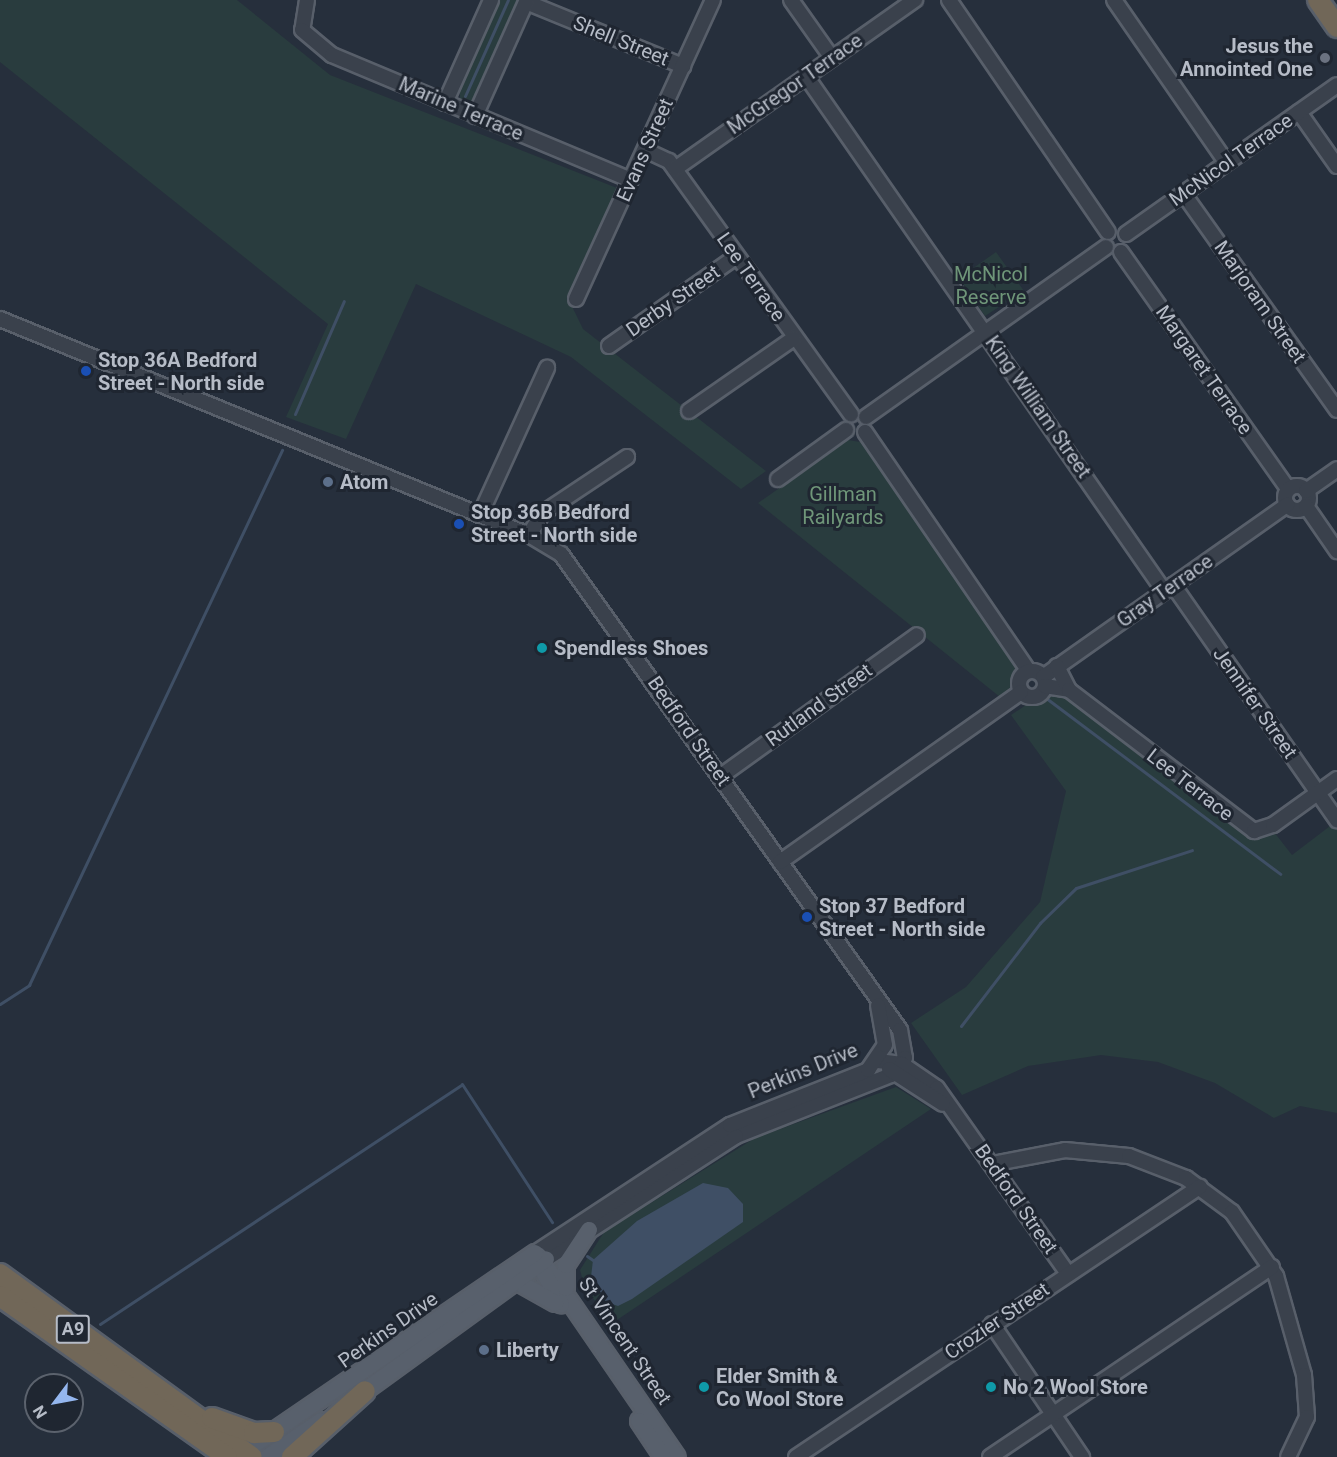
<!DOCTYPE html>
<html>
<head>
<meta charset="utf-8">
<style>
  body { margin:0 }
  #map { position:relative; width:1337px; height:1457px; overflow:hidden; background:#262f3c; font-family:Roboto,sans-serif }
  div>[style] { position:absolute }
  .green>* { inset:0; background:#293c3e }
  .water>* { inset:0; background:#3f4f65 }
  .stream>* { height:3px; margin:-1.5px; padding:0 1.5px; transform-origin:1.5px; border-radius:1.5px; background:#3f4f65 }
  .roads { filter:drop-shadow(2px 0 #585f6a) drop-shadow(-2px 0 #585f6a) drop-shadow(0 2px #585f6a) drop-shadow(0 -2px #585f6a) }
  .minor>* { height:14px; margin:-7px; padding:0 7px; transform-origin:7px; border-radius:7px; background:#3a414c }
  .minor>.ring { margin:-7px; padding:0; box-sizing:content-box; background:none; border:14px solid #3a414c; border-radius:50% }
  .major>* { height:16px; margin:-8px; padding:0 8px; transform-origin:8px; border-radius:8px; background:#58606c }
  .highway>* { height:20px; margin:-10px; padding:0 10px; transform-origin:10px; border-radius:10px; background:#716758 }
  .dots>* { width:16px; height:16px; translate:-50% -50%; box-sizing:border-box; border:3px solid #1f2631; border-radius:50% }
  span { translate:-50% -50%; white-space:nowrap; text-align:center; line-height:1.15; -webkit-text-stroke:6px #1f2631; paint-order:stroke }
  .shield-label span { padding:2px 4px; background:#1f2631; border:2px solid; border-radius:4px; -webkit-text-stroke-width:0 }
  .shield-label { font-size:18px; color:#b6bcc7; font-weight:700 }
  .street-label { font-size:20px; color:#b6bcc7 }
  .poi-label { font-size:20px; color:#b6bcc7; font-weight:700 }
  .right { translate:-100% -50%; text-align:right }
  .left { translate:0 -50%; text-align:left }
  .park-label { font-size:20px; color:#6f9679 }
  .north { position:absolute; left:24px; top:1373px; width:60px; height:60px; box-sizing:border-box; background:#1f2631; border:2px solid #5b626d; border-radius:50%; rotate:238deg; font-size:16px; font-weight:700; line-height:24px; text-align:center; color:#b6bcc7 }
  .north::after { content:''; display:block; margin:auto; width:21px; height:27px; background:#94b6ee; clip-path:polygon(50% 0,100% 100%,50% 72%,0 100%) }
</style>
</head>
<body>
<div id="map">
  <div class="green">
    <i style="clip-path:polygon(0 0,237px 0,330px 75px,617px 188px,567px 296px,583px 329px,766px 471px,741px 489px,571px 357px,416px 284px,346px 439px,286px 417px,328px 324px,0 62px)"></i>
    <i style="clip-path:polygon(499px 0,521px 0,471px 103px,460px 99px,460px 90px)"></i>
    <i style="clip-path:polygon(996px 252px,1024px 291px,985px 316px,959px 278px)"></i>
    <i style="clip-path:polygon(848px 440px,860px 442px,1026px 667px,1016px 690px,1000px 697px,758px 503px)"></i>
    <i style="clip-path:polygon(1054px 686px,1256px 840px,1274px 832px,1292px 855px,1334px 823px,1337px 827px,1337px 1113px,1300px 1106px,1274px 1118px,1215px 1083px,1158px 1062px,1101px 1055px,1028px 1066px,962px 1095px,911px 1023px,966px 987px,1040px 902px,1066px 791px,1011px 715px)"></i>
    <i style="clip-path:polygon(896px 1087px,931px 1109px,611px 1324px,584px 1285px,580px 1270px,604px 1232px,755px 1138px)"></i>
  </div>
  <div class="water">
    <i style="clip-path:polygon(703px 1183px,728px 1188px,743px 1204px,743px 1222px,632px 1299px,618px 1306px,606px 1302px,591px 1277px,593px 1260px,637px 1221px)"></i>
  </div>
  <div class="stream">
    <i style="left:465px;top:96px;width:105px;rotate:-65.9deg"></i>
    <i style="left:295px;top:414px;width:123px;rotate:-66.6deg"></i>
    <i style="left:1046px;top:698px;width:293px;rotate:36.9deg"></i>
    <i style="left:0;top:1004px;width:35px;rotate:-33deg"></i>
    <i style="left:29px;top:985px;width:592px;rotate:-64.69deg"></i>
    <i style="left:961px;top:1026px;width:130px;rotate:-52.5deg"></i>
    <i style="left:1040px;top:923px;width:50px;rotate:-44.2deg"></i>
    <i style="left:1076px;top:888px;width:122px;rotate:-18.1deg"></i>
    <i style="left:587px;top:1256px;width:7px;rotate:34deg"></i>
    <i style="left:100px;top:1324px;width:434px;rotate:-33.5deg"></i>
    <i style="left:462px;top:1084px;width:165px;rotate:56.9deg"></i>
  </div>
  <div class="roads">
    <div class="minor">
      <i style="left:307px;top:0;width:30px;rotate:99deg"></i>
      <i style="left:302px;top:30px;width:39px;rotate:40deg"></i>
      <i style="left:332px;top:55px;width:324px;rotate:22.7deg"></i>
      <i style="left:791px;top:0;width:71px;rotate:54.7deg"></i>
      <i style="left:949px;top:0;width:281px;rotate:55.6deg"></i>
      <i style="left:1114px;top:0;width:197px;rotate:55.3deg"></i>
      <i style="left:526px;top:2px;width:170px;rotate:22.2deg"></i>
      <i style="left:806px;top:76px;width:627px;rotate:55.2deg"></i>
      <i style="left:445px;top:103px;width:113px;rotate:-65.9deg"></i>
      <i style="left:1299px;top:112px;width:66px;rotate:54.9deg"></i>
      <i style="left:475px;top:116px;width:127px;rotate:-65.9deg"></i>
      <i style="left:645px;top:150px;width:26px;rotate:25deg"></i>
      <i style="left:669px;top:161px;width:312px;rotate:54.3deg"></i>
      <i style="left:675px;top:169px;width:294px;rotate:-35.2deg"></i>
      <i style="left:1183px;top:193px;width:266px;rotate:54.6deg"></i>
      <i style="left:1126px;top:234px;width:258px;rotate:-35.2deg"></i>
      <i style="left:1121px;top:252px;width:290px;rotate:54.8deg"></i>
      <i style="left:576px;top:299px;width:329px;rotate:-65.4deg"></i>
      <i style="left:0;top:319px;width:571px;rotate:22.21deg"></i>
      <i style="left:529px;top:535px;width:37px;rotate:31deg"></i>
      <i style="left:561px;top:554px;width:584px;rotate:54.54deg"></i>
      <i style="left:900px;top:1030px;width:28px;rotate:80deg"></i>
      <i style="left:905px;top:1058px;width:22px;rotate:129deg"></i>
      <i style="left:891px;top:1075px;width:167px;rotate:158.5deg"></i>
      <i style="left:736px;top:1136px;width:226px;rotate:147.1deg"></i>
      <i style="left:609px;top:346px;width:156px;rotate:-35.1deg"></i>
      <i style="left:689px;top:411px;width:128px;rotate:-34.8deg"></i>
      <i style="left:866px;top:417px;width:294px;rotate:-35.3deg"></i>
      <i style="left:865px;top:432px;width:288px;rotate:55.6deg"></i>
      <i style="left:778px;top:479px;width:84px;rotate:-35.8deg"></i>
      <i class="ring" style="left:1285px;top:486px;width:10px;height:10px"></i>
      <i style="left:1306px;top:491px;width:38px;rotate:-35deg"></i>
      <i style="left:1306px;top:506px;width:55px;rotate:55.4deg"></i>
      <i style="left:480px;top:515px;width:162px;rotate:-65.5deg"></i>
      <i style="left:529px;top:535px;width:26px;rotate:-58deg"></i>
      <i style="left:543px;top:513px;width:101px;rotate:-33.7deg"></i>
      <i style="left:1173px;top:585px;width:287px;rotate:55.1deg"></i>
      <i class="ring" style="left:1019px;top:671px;width:12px;height:12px"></i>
      <i style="left:1043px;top:677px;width:299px;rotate:-35.2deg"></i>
      <i style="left:1045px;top:686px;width:24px;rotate:9deg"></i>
      <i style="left:1069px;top:690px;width:27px;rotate:-117deg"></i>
      <i style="left:1069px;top:690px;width:233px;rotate:37.3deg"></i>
      <i style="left:1254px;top:831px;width:20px;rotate:-18deg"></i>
      <i style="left:1273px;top:825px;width:79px;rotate:-35.7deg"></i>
      <i style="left:721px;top:776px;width:241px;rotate:-35.7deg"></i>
      <i style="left:780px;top:862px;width:295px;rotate:-35.2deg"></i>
      <i style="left:878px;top:1061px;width:24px;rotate:7deg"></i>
      <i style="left:902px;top:1064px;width:42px;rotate:34.4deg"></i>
      <i style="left:937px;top:1088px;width:228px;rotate:54.8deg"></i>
      <i style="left:889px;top:1069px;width:64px;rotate:32.9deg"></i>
      <i style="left:992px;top:1164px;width:74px;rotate:-10.9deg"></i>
      <i style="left:1065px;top:1150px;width:64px;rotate:5.4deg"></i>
      <i style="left:1129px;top:1156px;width:61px;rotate:21.1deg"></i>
      <i style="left:1186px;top:1178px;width:57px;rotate:36.5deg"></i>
      <i style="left:1232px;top:1212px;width:78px;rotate:55.5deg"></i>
      <i style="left:1276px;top:1276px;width:103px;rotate:74.2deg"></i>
      <i style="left:1304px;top:1375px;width:42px;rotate:85.9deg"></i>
      <i style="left:1307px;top:1417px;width:44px;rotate:115.4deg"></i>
      <i style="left:535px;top:1253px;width:233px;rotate:-33.3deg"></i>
      <i style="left:730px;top:1125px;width:149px;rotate:-21.7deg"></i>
      <i style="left:868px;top:1070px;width:30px;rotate:-56deg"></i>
      <i style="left:885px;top:1045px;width:40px;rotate:-100deg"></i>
      <i style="left:992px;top:1324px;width:161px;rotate:55.9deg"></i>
      <i style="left:796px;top:1457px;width:486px;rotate:-33.8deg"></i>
      <i style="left:990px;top:1457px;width:340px;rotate:-34deg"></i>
    </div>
    <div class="major">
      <i style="left:538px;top:1255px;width:245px;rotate:55.5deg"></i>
      <i style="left:535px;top:1256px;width:55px;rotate:61.6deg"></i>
      <i style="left:516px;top:1281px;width:45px;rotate:29.4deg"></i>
      <i style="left:566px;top:1288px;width:23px;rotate:-90deg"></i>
      <i style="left:566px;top:1265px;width:42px;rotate:-56.7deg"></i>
      <i style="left:355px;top:1398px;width:236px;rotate:-36deg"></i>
      <i style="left:639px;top:1421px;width:43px;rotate:56.3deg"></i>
      <i style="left:236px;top:1457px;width:362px;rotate:-34.3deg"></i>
      <i style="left:268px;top:1457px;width:64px;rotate:-34.2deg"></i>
    </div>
    <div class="highway">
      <i style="left:1318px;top:0;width:33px;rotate:55deg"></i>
      <i style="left:0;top:1274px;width:311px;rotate:36deg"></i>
      <i style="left:0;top:1296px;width:278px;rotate:35.3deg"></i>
      <i style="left:212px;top:1418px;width:45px;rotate:19.7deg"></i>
      <i style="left:254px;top:1433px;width:20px;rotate:-3deg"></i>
      <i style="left:292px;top:1457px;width:98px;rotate:-42.1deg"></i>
    </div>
  </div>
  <div class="dots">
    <i style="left:1325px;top:58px;background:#6b7280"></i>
    <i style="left:86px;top:371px;background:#1a4fb4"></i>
    <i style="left:328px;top:482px;background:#5c6f8a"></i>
    <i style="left:459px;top:524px;background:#1a4fb4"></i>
    <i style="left:542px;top:648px;background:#0f9aa8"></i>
    <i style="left:807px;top:917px;background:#1a4fb4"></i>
    <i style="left:484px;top:1350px;background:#5c6f8a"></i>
    <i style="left:704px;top:1387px;background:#0f9aa8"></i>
    <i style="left:991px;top:1387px;background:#0f9aa8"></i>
  </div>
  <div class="shield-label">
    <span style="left:73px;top:1329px">A9</span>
  </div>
  <div class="street-label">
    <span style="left:621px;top:41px;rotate:22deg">Shell Street</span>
    <span style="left:795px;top:84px;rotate:-35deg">McGregor Terrace</span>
    <span style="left:461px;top:109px;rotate:23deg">Marine Terrace</span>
    <span style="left:645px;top:150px;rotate:-66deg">Evans Street</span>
    <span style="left:1231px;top:160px;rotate:-35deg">McNicol Terrace</span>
    <span style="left:751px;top:277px;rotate:55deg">Lee Terrace</span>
    <span style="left:673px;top:301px;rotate:-35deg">Derby Street</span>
    <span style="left:1260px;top:302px;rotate:55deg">Marjoram Street</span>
    <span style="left:1204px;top:370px;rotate:55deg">Margaret Terrace</span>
    <span style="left:1038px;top:407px;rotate:55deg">King William Street</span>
    <span style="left:1165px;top:591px;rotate:-35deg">Gray Terrace</span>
    <span style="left:1255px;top:703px;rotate:55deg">Jennifer Street</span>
    <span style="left:819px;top:705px;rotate:-36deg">Rutland Street</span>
    <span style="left:689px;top:731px;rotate:55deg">Bedford Street</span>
    <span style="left:1190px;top:785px;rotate:38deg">Lee Terrace</span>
    <span style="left:803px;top:1071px;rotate:-22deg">Perkins Drive</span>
    <span style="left:1016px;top:1199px;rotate:55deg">Bedford Street</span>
    <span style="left:997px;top:1321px;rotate:-34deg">Crozier Street</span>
    <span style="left:388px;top:1330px;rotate:-35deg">Perkins Drive</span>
    <span style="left:625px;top:1341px;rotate:56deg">St Vincent Street</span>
  </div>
  <div class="poi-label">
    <span class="right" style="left:1313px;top:58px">Jesus the<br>Annointed One</span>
    <span class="left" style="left:98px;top:372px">Stop 36A Bedford<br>Street - North side</span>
    <span class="left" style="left:340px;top:482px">Atom</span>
    <span class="left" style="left:471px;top:524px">Stop 36B Bedford<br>Street - North side</span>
    <span class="left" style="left:554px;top:648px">Spendless Shoes</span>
    <span class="left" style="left:819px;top:918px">Stop 37 Bedford<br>Street - North side</span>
    <span class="left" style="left:496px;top:1350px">Liberty</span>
    <span class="left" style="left:716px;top:1388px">Elder Smith &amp;<br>Co Wool Store</span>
    <span class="left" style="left:1003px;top:1387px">No 2 Wool Store</span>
  </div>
  <div class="park-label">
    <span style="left:991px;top:286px">McNicol<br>Reserve</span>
    <span style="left:843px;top:506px">Gillman<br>Railyards</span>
  </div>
  <div class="north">N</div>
</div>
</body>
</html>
